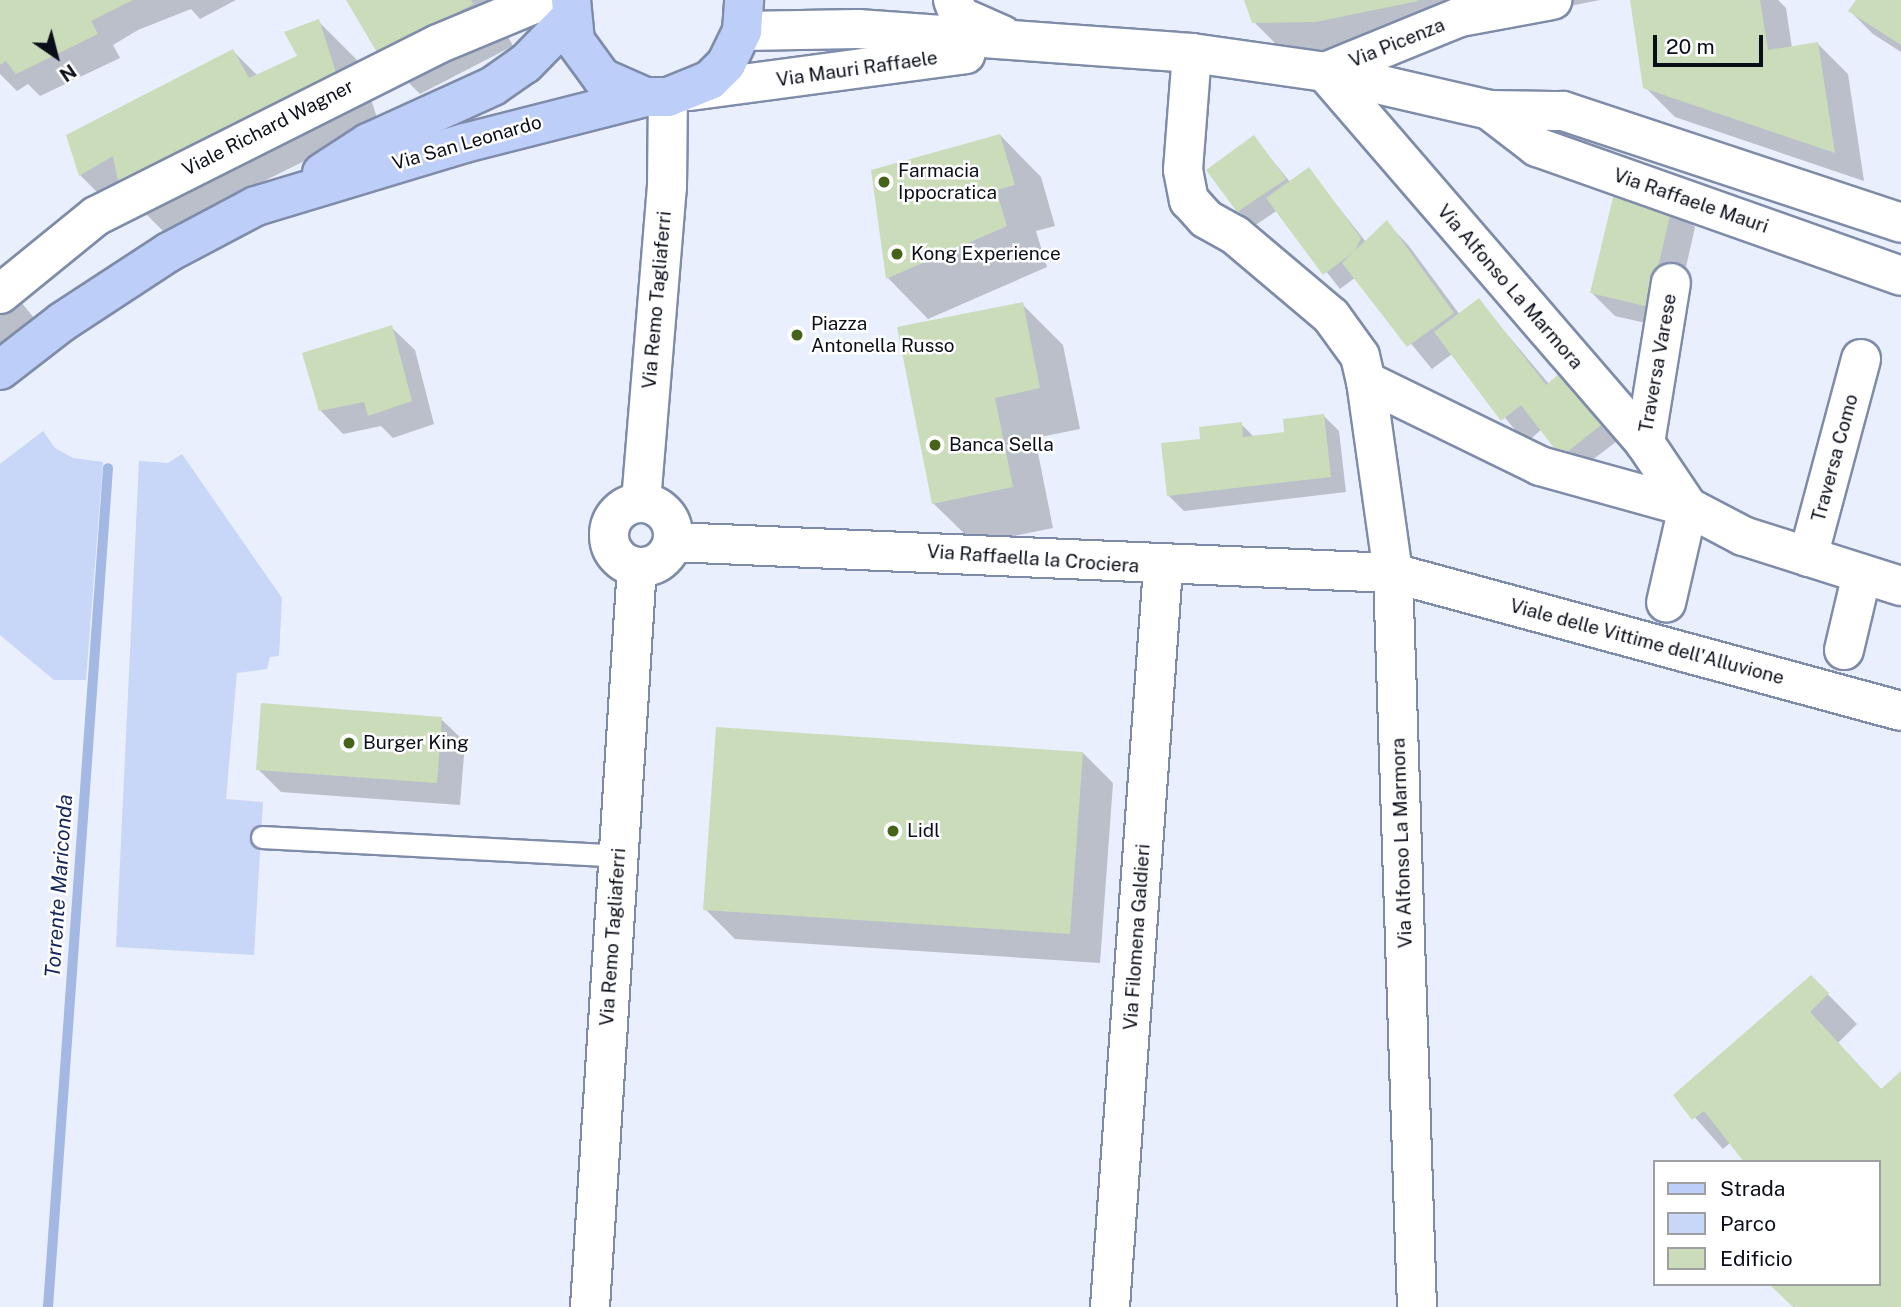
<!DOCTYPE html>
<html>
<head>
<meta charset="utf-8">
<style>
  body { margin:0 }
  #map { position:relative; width:1901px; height:1307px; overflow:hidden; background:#e9effd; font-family:"Public Sans",sans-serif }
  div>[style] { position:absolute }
  .green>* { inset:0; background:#c8d6f7 }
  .shadow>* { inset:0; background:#0003 }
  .stream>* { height:10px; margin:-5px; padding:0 5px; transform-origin:5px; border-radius:5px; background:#a4b8e4 }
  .building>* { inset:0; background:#cbdcbb }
  .roads { filter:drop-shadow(2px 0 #7f8ca9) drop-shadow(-2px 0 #7f8ca9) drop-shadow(0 2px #7f8ca9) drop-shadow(0 -2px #7f8ca9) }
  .lane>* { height:21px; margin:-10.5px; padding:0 10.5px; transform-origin:10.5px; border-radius:10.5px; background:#fff }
  .street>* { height:38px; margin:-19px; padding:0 19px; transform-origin:19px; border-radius:19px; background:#fff }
  .street>.ring { margin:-19px; padding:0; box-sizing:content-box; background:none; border:38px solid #fff; border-radius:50% }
  .primary>* { height:38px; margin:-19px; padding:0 19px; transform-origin:19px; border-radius:19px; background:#bdcef8 }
  .dots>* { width:19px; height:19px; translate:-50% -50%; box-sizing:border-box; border:4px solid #fff; border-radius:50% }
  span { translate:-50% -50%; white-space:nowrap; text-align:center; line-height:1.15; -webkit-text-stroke:5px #fff; paint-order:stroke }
  .street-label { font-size:19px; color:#0a0e19 }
  .poi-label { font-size:19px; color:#0a0e19 }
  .left { translate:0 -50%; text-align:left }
  .water-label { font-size:21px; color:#132559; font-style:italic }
  .legend { position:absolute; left:1653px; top:1160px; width:228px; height:126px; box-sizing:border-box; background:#fff; border:2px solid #9d9fa3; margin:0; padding:9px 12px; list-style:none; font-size:21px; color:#0a0e19 }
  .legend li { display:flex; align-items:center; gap:14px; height:35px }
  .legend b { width:35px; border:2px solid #9d9fa3 }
  .north { position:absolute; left:21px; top:21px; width:70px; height:70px; -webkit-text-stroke:5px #fff; paint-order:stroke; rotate:145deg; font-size:19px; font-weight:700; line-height:28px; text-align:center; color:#0a0e19 }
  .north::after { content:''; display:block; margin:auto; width:24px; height:32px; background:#0a0e19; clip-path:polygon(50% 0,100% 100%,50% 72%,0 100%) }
  .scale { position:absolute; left:1653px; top:35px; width:110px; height:32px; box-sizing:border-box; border:4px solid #0a0e19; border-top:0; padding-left:9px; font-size:21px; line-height:24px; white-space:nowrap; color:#0a0e19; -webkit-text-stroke:5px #fff; paint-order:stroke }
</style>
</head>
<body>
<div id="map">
  <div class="green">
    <i style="clip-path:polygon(43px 431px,55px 448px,73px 458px,103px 462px,86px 680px,54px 680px,0 635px,0 464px)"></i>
    <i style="clip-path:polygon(182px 454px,282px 598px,279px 656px,270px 657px,267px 669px,237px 673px,226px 799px,263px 802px,254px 955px,116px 947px,139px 461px,168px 463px)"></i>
  </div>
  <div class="shadow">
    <i style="clip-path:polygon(0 0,236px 0,200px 19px,191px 9px,138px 30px,113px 45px,120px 58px,40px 96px,28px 84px,17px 91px,0 74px)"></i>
    <i style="clip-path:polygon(348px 0,489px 0,513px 46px,420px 94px,379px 53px)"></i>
    <i style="clip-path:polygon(1246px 0,1600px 0,1347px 51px,1284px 52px,1254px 22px)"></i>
    <i style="clip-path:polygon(1632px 0,1778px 0,1786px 8px,1792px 48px,1818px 44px,1848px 74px,1864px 181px,1675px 117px,1645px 87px)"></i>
    <i style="clip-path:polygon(1858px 0,1901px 0,1901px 52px,1873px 34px,1850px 11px)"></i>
    <i style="clip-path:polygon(318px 21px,359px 62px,379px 124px,163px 231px,138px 206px,121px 216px,80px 175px,233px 51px,258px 76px,300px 57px)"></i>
    <i style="clip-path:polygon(1000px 135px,1041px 177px,1055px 226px,1036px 231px,1047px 267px,928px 319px,888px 278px)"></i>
    <i style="clip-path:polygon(1254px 138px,1290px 182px,1308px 169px,1366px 242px,1387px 223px,1409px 246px,1460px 315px,1478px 300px,1549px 384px,1565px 371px,1621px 438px,1578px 471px,1542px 429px,1526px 443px,1452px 354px,1432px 369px,1356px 277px,1340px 289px,1278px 210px,1254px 226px,1238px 211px)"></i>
    <i style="clip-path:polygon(1672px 204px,1695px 227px,1672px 329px,1615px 316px,1592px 293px)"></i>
    <i style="clip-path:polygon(0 276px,38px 323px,0 352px)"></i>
    <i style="clip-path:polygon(1022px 304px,1063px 345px,1080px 429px,1035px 438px,1053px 528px,975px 544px,933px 503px)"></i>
    <i style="clip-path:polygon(391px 327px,415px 350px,434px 424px,393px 438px,381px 426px,343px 434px,320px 410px)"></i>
    <i style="clip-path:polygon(1324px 416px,1339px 431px,1346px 492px,1184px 511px,1168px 495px,1202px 440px,1241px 424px,1255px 438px,1286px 434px)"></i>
    <i style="clip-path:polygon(441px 719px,465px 742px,460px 805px,281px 792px,258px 769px)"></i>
    <i style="clip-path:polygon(1083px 753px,1113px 783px,1100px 963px,735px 939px,705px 909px)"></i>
    <i style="clip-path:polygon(1811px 977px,1857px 1024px,1838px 1043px,1882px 1090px,1901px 1073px,1901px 1307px,1793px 1307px,1878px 1284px,1878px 1162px,1731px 1142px,1723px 1149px,1676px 1096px)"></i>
  </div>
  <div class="stream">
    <i style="left:48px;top:1307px;width:841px;rotate:-85.91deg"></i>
  </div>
  <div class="building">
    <i style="clip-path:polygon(0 0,133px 0,91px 21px,98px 34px,16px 74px,6px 61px,0 65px)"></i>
    <i style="clip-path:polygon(346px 0,471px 0,473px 4px,378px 54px)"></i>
    <i style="clip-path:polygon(1244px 0,1417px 0,1418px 1px,1316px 22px,1252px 23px)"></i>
    <i style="clip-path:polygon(1630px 0,1760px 0,1768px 50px,1818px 42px,1835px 153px,1643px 88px)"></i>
    <i style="clip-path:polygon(1856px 0,1901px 0,1901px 45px,1848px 11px)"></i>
    <i style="clip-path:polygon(319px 19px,339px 82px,120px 191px,113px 156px,79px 176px,66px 135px,233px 49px,249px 78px,297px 56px,284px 32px)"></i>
    <i style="clip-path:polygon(1000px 134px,1015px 185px,996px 190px,1007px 226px,886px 279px,871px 170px)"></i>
    <i style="clip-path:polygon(1254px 135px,1286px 179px,1237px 212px,1206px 170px)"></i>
    <i style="clip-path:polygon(1309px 167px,1361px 238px,1355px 251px,1323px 275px,1266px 198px)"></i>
    <i style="clip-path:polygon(1615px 189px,1673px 202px,1649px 307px,1590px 293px)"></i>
    <i style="clip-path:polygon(1387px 220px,1454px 313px,1407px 347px,1342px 263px)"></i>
    <i style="clip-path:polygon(1479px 298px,1546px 385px,1565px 369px,1606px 421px,1561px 457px,1521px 405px,1501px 421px,1434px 332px)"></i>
    <i style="clip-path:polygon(1023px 302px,1040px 388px,995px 398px,1013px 487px,932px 504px,897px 327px)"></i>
    <i style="clip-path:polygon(392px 325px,412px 401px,368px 416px,364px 402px,319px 411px,302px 353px)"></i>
    <i style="clip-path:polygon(1324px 414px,1331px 477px,1167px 496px,1161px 443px,1200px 439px,1199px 427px,1242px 422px,1243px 437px,1284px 432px,1283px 419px)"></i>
    <i style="clip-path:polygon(261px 703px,442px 717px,437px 783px,256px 770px)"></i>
    <i style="clip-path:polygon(716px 727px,1083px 752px,1070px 934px,703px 910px)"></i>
    <i style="clip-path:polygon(1811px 975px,1829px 993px,1810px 1012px,1881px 1089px,1901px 1071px,1901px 1307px,1793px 1307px,1769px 1284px,1878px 1284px,1878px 1162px,1744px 1162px,1704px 1111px,1692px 1120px,1673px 1095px)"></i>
  </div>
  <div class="roads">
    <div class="lane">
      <i style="left:262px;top:837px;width:358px;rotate:3deg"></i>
    </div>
    <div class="street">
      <i style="left:953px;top:0;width:17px;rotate:69deg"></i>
      <i style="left:959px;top:16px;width:47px;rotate:23.8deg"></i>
      <i style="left:742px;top:31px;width:116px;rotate:-1deg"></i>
      <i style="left:858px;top:29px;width:335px;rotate:4.1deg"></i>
      <i style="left:1192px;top:53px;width:134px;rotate:8.1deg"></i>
      <i style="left:1325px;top:72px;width:168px;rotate:13deg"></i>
      <i style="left:1489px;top:110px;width:61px;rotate:37.6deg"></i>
      <i style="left:1537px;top:147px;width:386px;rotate:19.5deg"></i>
      <i style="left:1192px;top:53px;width:117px;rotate:94.4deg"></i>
      <i style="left:1183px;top:170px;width:31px;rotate:79deg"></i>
      <i style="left:1189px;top:200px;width:25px;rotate:48deg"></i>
      <i style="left:1206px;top:219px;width:33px;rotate:29deg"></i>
      <i style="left:1235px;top:235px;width:126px;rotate:40.2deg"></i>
      <i style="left:1331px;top:316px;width:49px;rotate:54.1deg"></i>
      <i style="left:1360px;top:356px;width:26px;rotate:77deg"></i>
      <i style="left:1366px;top:381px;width:194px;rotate:82deg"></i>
      <i style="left:1393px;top:573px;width:734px;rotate:88.13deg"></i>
      <i style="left:1325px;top:72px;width:490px;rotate:49.2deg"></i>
      <i style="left:1645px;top:443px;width:77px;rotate:56.1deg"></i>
      <i style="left:1688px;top:507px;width:62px;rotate:27.8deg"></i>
      <i style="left:1743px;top:536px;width:166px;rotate:17.6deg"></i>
      <i style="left:1325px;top:72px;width:146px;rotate:-22.2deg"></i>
      <i style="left:1460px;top:17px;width:94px;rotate:-10.5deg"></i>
      <i style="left:690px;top:91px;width:278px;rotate:-7.6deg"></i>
      <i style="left:1489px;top:110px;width:74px;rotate:0.8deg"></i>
      <i style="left:1563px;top:111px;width:356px;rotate:18.3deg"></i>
      <i style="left:0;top:294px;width:124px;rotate:-39.1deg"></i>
      <i style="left:96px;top:216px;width:383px;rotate:-26.7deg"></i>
      <i style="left:438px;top:44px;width:104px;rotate:-22.6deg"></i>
      <i style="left:534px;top:4px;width:23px;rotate:-10deg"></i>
      <i style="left:1366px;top:381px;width:194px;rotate:26deg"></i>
      <i style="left:1540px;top:466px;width:154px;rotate:15.5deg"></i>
      <i style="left:1688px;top:507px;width:98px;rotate:102.9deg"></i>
      <i style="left:1645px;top:443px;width:162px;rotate:-80.8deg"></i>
      <i style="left:641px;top:502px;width:316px;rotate:-85.3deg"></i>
      <i style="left:667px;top:187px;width:90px;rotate:-89.4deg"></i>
      <i class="ring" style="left:609px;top:503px;width:26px;height:26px"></i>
      <i style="left:673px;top:542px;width:721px;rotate:2.47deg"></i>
      <i style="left:1393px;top:573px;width:526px;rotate:15.2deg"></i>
      <i style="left:1808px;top:557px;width:205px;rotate:-75deg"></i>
      <i style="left:1844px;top:650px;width:78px;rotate:-76.7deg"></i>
      <i style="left:590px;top:1307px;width:741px;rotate:-86.37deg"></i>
      <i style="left:1110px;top:1307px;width:742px;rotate:-85.9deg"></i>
    </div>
    <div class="primary">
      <i style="left:571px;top:0;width:41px;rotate:84.4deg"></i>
      <i style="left:575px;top:41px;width:46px;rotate:53.9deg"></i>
      <i style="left:602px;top:78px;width:47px;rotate:23.8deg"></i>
      <i style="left:645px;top:97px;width:23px"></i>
      <i style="left:668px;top:97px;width:45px;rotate:-22deg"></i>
      <i style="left:710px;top:80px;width:23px;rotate:-45deg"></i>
      <i style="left:726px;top:64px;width:37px;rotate:-64deg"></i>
      <i style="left:742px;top:31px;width:31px;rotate:-86deg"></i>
      <i style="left:322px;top:173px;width:55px;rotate:-33.1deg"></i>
      <i style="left:368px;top:143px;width:137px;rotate:-24.5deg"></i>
      <i style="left:493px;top:86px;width:39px;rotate:-35deg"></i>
      <i style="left:525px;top:64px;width:64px;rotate:-45.6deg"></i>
      <i style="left:0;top:370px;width:78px;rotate:-37.7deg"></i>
      <i style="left:62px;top:322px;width:128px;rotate:-33.2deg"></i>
      <i style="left:169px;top:252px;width:98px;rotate:-27.9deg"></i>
      <i style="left:256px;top:206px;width:218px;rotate:-16.8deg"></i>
      <i style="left:465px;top:143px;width:186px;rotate:-14.3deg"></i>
    </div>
  </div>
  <div class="dots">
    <i style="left:884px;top:182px;background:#456419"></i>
    <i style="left:897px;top:254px;background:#456419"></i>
    <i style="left:797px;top:335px;background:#456419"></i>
    <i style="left:935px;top:445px;background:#456419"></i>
    <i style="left:349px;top:743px;background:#456419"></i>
    <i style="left:893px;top:831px;background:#456419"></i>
  </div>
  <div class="street-label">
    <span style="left:1397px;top:43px;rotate:-22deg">Via Picenza</span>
    <span style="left:857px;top:69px;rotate:-8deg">Via Mauri Raffaele</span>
    <span style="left:268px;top:128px;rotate:-27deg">Viale Richard Wagner</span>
    <span style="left:467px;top:143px;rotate:-16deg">Via San Leonardo</span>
    <span style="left:1691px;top:201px;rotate:19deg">Via Raffaele Mauri</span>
    <span style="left:1510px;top:287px;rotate:49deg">Via Alfonso La Marmora</span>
    <span style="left:657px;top:300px;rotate:-85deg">Via Remo Tagliaferri</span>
    <span style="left:1658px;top:363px;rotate:-80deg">Traversa Varese</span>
    <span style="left:1835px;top:458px;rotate:-75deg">Traversa Como</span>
    <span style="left:1033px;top:559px;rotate:4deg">Via Raffaella la Crociera</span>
    <span style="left:1647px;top:642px;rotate:15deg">Viale delle Vittime dell'Alluvione</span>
    <span style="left:1402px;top:843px;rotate:-92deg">Via Alfonso La Marmora</span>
    <span style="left:613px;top:937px;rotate:-86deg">Via Remo Tagliaferri</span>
    <span style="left:1137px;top:937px;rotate:-86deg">Via Filomena Galdieri</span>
  </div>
  <div class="poi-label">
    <span class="left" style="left:898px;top:182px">Farmacia<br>Ippocratica</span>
    <span class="left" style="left:911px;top:254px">Kong Experience</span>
    <span class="left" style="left:811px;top:335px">Piazza<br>Antonella Russo</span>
    <span class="left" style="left:949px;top:445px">Banca Sella</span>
    <span class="left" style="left:363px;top:743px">Burger King</span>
    <span class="left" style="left:907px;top:831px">Lidl</span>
  </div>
  <div class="water-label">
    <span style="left:59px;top:886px;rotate:-86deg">Torrente Mariconda</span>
  </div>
  <ul class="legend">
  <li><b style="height:9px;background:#bdcef8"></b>Strada</li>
  <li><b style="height:19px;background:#c8d6f7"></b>Parco</li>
  <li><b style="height:19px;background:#cbdcbb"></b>Edificio</li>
  </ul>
  <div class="north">N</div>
  <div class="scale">20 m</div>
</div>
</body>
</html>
